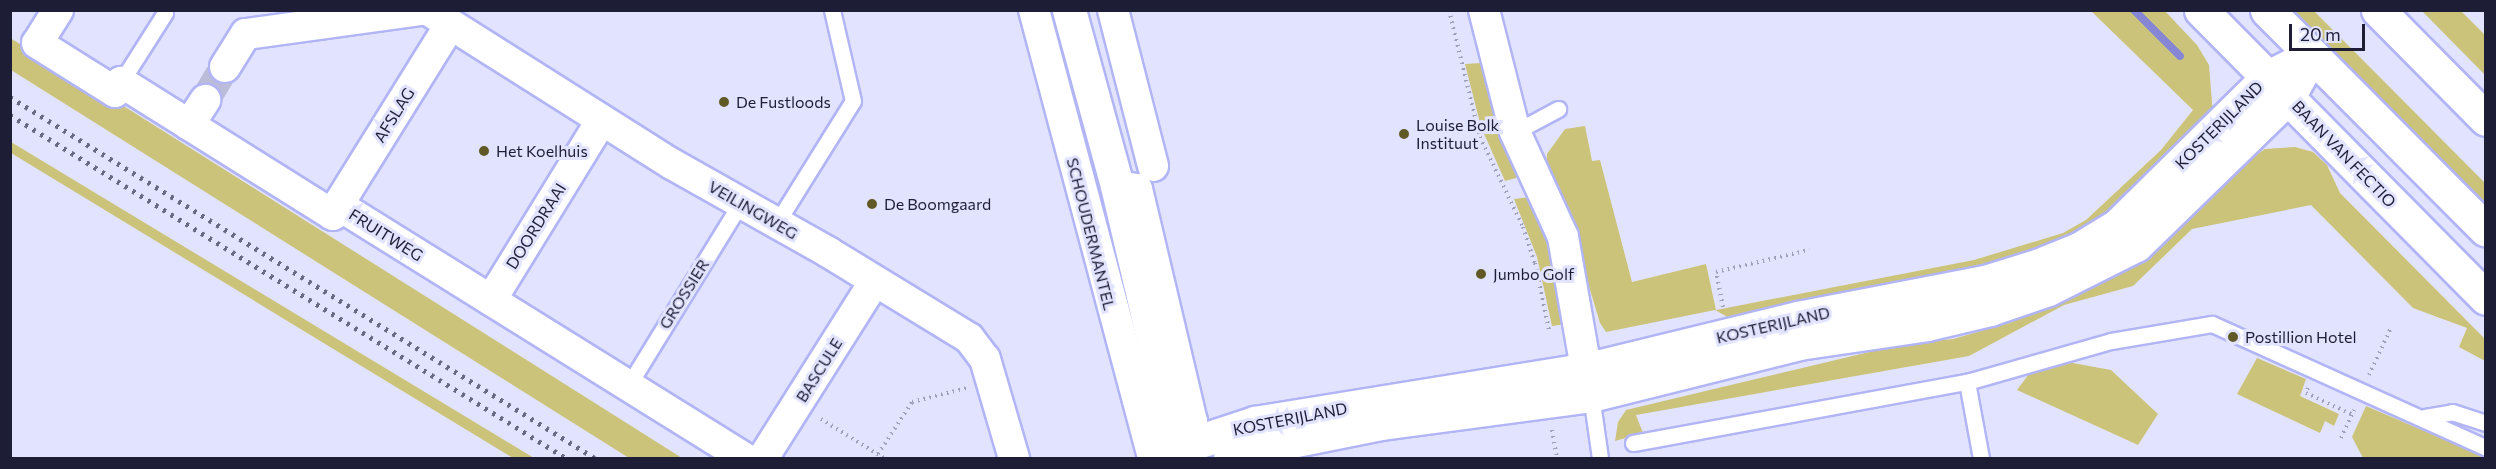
<!DOCTYPE html>
<html>
<head>
<meta charset="utf-8">
<style>
  body { margin:0 }
  #map { position:relative; width:2496px; height:469px; overflow:hidden; background:#e2e4ff; font-family:Commissioner,sans-serif }
  div>[style] { position:absolute }
  .green>* { inset:0; background:#ccc37a }
  .stream>* { height:8px; margin:-4px; padding:0 4px; transform-origin:4px; border-radius:4px; background:#8586d5 }
  .minor-tunnel>* { height:30px; margin-top:-15px; transform-origin:0; background:repeating-linear-gradient(90deg,#bbbcd7 0 30px,transparent 0 45px) }
  .path>* { height:4px; margin-top:-2px; transform-origin:0; background:repeating-linear-gradient(90deg,#9e9fb9 0 1.5px,transparent 0 6px) }
  .roads { filter:drop-shadow(2px 0 #b2b5f5) drop-shadow(-2px 0 #b2b5f5) drop-shadow(0 2px #b2b5f5) drop-shadow(0 -2px #b2b5f5) }
  .service>* { height:15px; margin:-7.5px; padding:0 7.5px; transform-origin:7.5px; border-radius:7.5px; background:#fff }
  .minor>* { height:30px; margin:-15px; padding:0 15px; transform-origin:15px; border-radius:15px; background:#fff }
  .tertiary>* { height:33px; margin:-16.5px; padding:0 16.5px; transform-origin:16.5px; border-radius:16.5px; background:#fff }
  .secondary>* { height:33px; margin:-16.5px; padding:0 16.5px; transform-origin:16.5px; border-radius:16.5px; background:#fff }
  .motorway>* { height:33px; margin:-16.5px; padding:0 16.5px; transform-origin:16.5px; border-radius:16.5px; background:#fff }
  .rail>* { height:4.5px; margin-top:-2.25px; transform-origin:0; background:repeating-linear-gradient(90deg,#686982 0 3px,transparent 0 9px) }
  .dots>* { width:16px; height:16px; translate:-50% -50%; box-sizing:border-box; border:3px solid #e2e4ff; border-radius:50% }
  span { translate:-50% -50%; white-space:nowrap; text-align:center; line-height:1.15; -webkit-text-stroke:6px #e2e4ff; paint-order:stroke }
  .poi-label { font-size:16px; color:#1d1d35 }
  .left { translate:0 -50%; text-align:left }
  .street-label { font-size:16px; color:#1d1d35 }
  .frame { position:absolute; inset:0; border:12px solid #1d1d35; pointer-events:none }
  .scale { position:absolute; left:2289px; top:24px; width:76px; height:27px; box-sizing:border-box; border:3px solid #1d1d35; border-top:0; padding-left:8px; font-size:18px; line-height:21px; white-space:nowrap; color:#1d1d35; -webkit-text-stroke:4px #e2e4ff; paint-order:stroke }
</style>
</head>
<body>
<div id="map">
  <div class="green">
    <i style="clip-path:polygon(2091px 11px,2165px 11px,2197px 45px,2209px 65px,2213px 115px,2125px 207px,2053px 254px,1733px 320px,1715px 310px,1606px 332px,1600px 323px,1568px 216px,1546px 167px,1547px 154px,1565px 129px,1585px 126px,1592px 161px,1600px 160px,1632px 282px,1706px 264px,1716px 310px,1974px 260px,2063px 233px,2086px 220px,2161px 150px,2193px 110px)"></i>
    <i style="clip-path:polygon(2282px 11px,2314px 11px,2485px 183px,2485px 210px)"></i>
    <i style="clip-path:polygon(2422px 11px,2461px 11px,2485px 35px,2485px 75px)"></i>
    <i style="clip-path:polygon(10px 38px,130px 110px,682px 458px,629px 458px,11px 70px)"></i>
    <i style="clip-path:polygon(1481px 63px,1492px 110px,1518px 172px,1516px 178px,1505px 181px,1481px 127px,1465px 64px)"></i>
    <i style="clip-path:polygon(10px 142px,11px 142px,534px 458px,513px 458px,11px 153px)"></i>
    <i style="clip-path:polygon(2295px 147px,2313px 152px,2327px 165px,2340px 193px,2485px 339px,2485px 361px,2459px 347px,2467px 328px,2413px 308px,2311px 205px,2192px 229px,2133px 286px,2064px 305px,1969px 356px,1636px 415px,1643px 433px,1615px 441px,1618px 422px,1626px 410px,1903px 344px,1953px 339px,2002px 325px,2135px 267px,2218px 181px,2265px 149px)"></i>
    <i style="clip-path:polygon(1530px 197px,1555px 264px,1565px 324px,1552px 326px,1537px 257px,1514px 199px)"></i>
    <i style="clip-path:polygon(2257px 358px,2306px 379px,2300px 396px,2339px 414px,2334px 426px,2325px 421px,2320px 433px,2237px 394px)"></i>
    <i style="clip-path:polygon(2056px 360px,2111px 370px,2158px 414px,2138px 445px,2017px 390px,2029px 374px)"></i>
    <i style="clip-path:polygon(2366px 406px,2485px 457px,2485px 458px,2363px 458px,2352px 437px)"></i>
  </div>
  <div class="stream">
    <i style="left:2134px;top:10px;width:65px;rotate:45deg"></i>
  </div>
  <div class="minor-tunnel">
    <i style="left:205px;top:100px;width:39px;rotate:-59deg"></i>
  </div>
  <div class="path">
    <i style="left:1449px;top:10px;width:131px;rotate:76.3deg"></i>
    <i style="left:1480px;top:137px;width:100px;rotate:64.5deg"></i>
    <i style="left:1523px;top:227px;width:38px;rotate:72deg"></i>
    <i style="left:1535px;top:263px;width:68px;rotate:78.2deg"></i>
    <i style="left:1723px;top:307px;width:36px;rotate:-101deg"></i>
    <i style="left:1716px;top:272px;width:96px;rotate:-13.3deg"></i>
    <i style="left:2369px;top:375px;width:50px;rotate:-65deg"></i>
    <i style="left:2308px;top:388px;width:5px;rotate:112deg"></i>
    <i style="left:2306px;top:393px;width:50px;rotate:25deg"></i>
    <i style="left:821px;top:419px;width:74px;rotate:31.8deg"></i>
    <i style="left:1552px;top:430px;width:28px;rotate:80deg"></i>
    <i style="left:2341px;top:438px;width:31px;rotate:-65deg"></i>
    <i style="left:878px;top:454px;width:62px;rotate:-56.8deg"></i>
    <i style="left:912px;top:402px;width:57px;rotate:-14.3deg"></i>
  </div>
  <div class="roads">
    <div class="service">
      <i style="left:121px;top:82px;width:82px;rotate:-57.5deg"></i>
      <i style="left:1515px;top:132px;width:49px;rotate:-28.1deg"></i>
      <i style="left:776px;top:224px;width:145px;rotate:-58deg"></i>
      <i style="left:853px;top:101px;width:93px;rotate:-103deg"></i>
      <i style="left:1967px;top:382px;width:77px;rotate:79.6deg"></i>
      <i style="left:628px;top:386px;width:216px;rotate:-58.4deg"></i>
      <i style="left:1591px;top:395px;width:64px;rotate:81.9deg"></i>
      <i style="left:2425px;top:417px;width:27px;rotate:-10deg"></i>
      <i style="left:2452px;top:412px;width:36px;rotate:18deg"></i>
      <i style="left:1633px;top:443px;width:340px;rotate:-10.4deg"></i>
      <i style="left:1967px;top:382px;width:150px;rotate:-15.9deg"></i>
      <i style="left:2111px;top:341px;width:102px;rotate:-9.6deg"></i>
      <i style="left:2212px;top:324px;width:301px;rotate:24.3deg"></i>
    </div>
    <div class="minor">
      <i style="left:58px;top:10px;width:39px;rotate:122deg"></i>
      <i style="left:37px;top:43px;width:92px;rotate:32.1deg"></i>
      <i style="left:115px;top:92px;width:12px;rotate:-59deg"></i>
      <i style="left:121px;top:82px;width:250px;rotate:32.1deg"></i>
      <i style="left:333px;top:215px;width:11px;rotate:-63deg"></i>
      <i style="left:338px;top:205px;width:478px;rotate:31.9deg"></i>
      <i style="left:428px;top:10px;width:289px;rotate:32.3deg"></i>
      <i style="left:672px;top:164px;width:179px;rotate:29.4deg"></i>
      <i style="left:828px;top:252px;width:165px;rotate:31.4deg"></i>
      <i style="left:969px;top:338px;width:26px;rotate:53deg"></i>
      <i style="left:985px;top:359px;width:103px;rotate:73.7deg"></i>
      <i style="left:1034px;top:10px;width:464px;rotate:75.1deg"></i>
      <i style="left:1113px;top:10px;width:161px;rotate:75.6deg"></i>
      <i style="left:1484px;top:10px;width:126px;rotate:75.7deg"></i>
      <i style="left:1515px;top:132px;width:115px;rotate:65.4deg"></i>
      <i style="left:1563px;top:237px;width:157px;rotate:80.1deg"></i>
      <i style="left:225px;top:67px;width:39px;rotate:-58deg"></i>
      <i style="left:246px;top:34px;width:177px;rotate:-7.8deg"></i>
      <i style="left:189px;top:125px;width:30px;rotate:-57deg"></i>
      <i style="left:1117px;top:186px;width:20px;rotate:9deg"></i>
      <i style="left:1137px;top:189px;width:238px;rotate:76.7deg"></i>
      <i style="left:1192px;top:421px;width:26px;rotate:106deg"></i>
      <i style="left:1185px;top:446px;width:17px;rotate:163deg"></i>
      <i style="left:338px;top:205px;width:212px;rotate:-58.1deg"></i>
      <i style="left:491px;top:300px;width:210px;rotate:-58.4deg"></i>
      <i style="left:763px;top:458px;width:209px;rotate:-57.7deg"></i>
    </div>
    <div class="tertiary">
      <i style="left:1069px;top:10px;width:182px;rotate:74.7deg"></i>
      <i style="left:1117px;top:186px;width:244px;rotate:76.7deg"></i>
      <i style="left:1173px;top:423px;width:38px;rotate:65deg"></i>
      <i style="left:1185px;top:446px;width:74px;rotate:-18.2deg"></i>
      <i style="left:1255px;top:423px;width:337px;rotate:-9.2deg"></i>
      <i style="left:1588px;top:369px;width:216px;rotate:-13.7deg"></i>
      <i style="left:1798px;top:318px;width:190px;rotate:-10.9deg"></i>
      <i style="left:1985px;top:282px;width:54px;rotate:-17.1deg"></i>
      <i style="left:2037px;top:266px;width:45px;rotate:-22deg"></i>
      <i style="left:2079px;top:249px;width:44px;rotate:-31.2deg"></i>
      <i style="left:2117px;top:226px;width:212px;rotate:-44.6deg"></i>
      <i style="left:2268px;top:77px;width:49px;rotate:-26.6deg"></i>
      <i style="left:1230px;top:458px;width:33px;rotate:-20deg"></i>
      <i style="left:1261px;top:447px;width:122px;rotate:-11.3deg"></i>
      <i style="left:1381px;top:423px;width:212px;rotate:-7.6deg"></i>
      <i style="left:1591px;top:395px;width:214px;rotate:-14deg"></i>
      <i style="left:1799px;top:343px;width:129px;rotate:-8.4deg"></i>
      <i style="left:1927px;top:324px;width:65px;rotate:-13.4deg"></i>
      <i style="left:1990px;top:309px;width:61px;rotate:-19deg"></i>
      <i style="left:2048px;top:289px;width:98px;rotate:-26.6deg"></i>
      <i style="left:2136px;top:245px;width:212px;rotate:-44.2deg"></i>
      <i style="left:2288px;top:97px;width:29px;rotate:-61deg"></i>
    </div>
    <div class="secondary">
      <i style="left:2201px;top:10px;width:405px;rotate:45.3deg"></i>
      <i style="left:2267px;top:10px;width:310px;rotate:45.1deg"></i>
    </div>
    <div class="motorway">
      <i style="left:2378px;top:10px;width:153px;rotate:45.3deg"></i>
    </div>
  </div>
  <div class="rail">
    <i style="left:10px;top:97px;width:687px;rotate:31.68deg"></i>
    <i style="left:10px;top:115px;width:653px;rotate:31.67deg"></i>
  </div>
  <div class="dots">
    <i style="left:724px;top:102px;background:#605926"></i>
    <i style="left:1404px;top:134px;background:#605926"></i>
    <i style="left:484px;top:151px;background:#605926"></i>
    <i style="left:872px;top:204px;background:#605926"></i>
    <i style="left:1481px;top:274px;background:#605926"></i>
    <i style="left:2233px;top:337px;background:#605926"></i>
  </div>
  <div class="poi-label">
    <span class="left" style="left:736px;top:102px">De Fustloods</span>
    <span class="left" style="left:1416px;top:134px">Louise Bolk<br>Instituut</span>
    <span class="left" style="left:496px;top:151px">Het Koelhuis</span>
    <span class="left" style="left:884px;top:204px">De Boomgaard</span>
    <span class="left" style="left:1493px;top:274px">Jumbo Golf</span>
    <span class="left" style="left:2245px;top:337px">Postillion Hotel</span>
  </div>
  <div class="street-label">
    <span style="left:394px;top:115px;rotate:-58deg">AFSLAG</span>
    <span style="left:2219px;top:125px;rotate:-45deg">KOSTERIJLAND</span>
    <span style="left:2344px;top:154px;rotate:46deg">BAAN VAN FECTIO</span>
    <span style="left:753px;top:210px;rotate:30deg">VEILINGWEG</span>
    <span style="left:536px;top:226px;rotate:-58deg">DOORDRAAI</span>
    <span style="left:1091px;top:234px;rotate:76deg">SCHOUDERMANTEL</span>
    <span style="left:386px;top:235px;rotate:32deg">FRUITWEG</span>
    <span style="left:684px;top:294px;rotate:-58deg">GROSSIER</span>
    <span style="left:1773px;top:325px;rotate:-13deg">KOSTERIJLAND</span>
    <span style="left:819px;top:370px;rotate:-58deg">BASCULE</span>
    <span style="left:1290px;top:419px;rotate:-11deg">KOSTERIJLAND</span>
  </div>
  <div class="frame"></div>
  <div class="scale">20 m</div>
</div>
</body>
</html>
